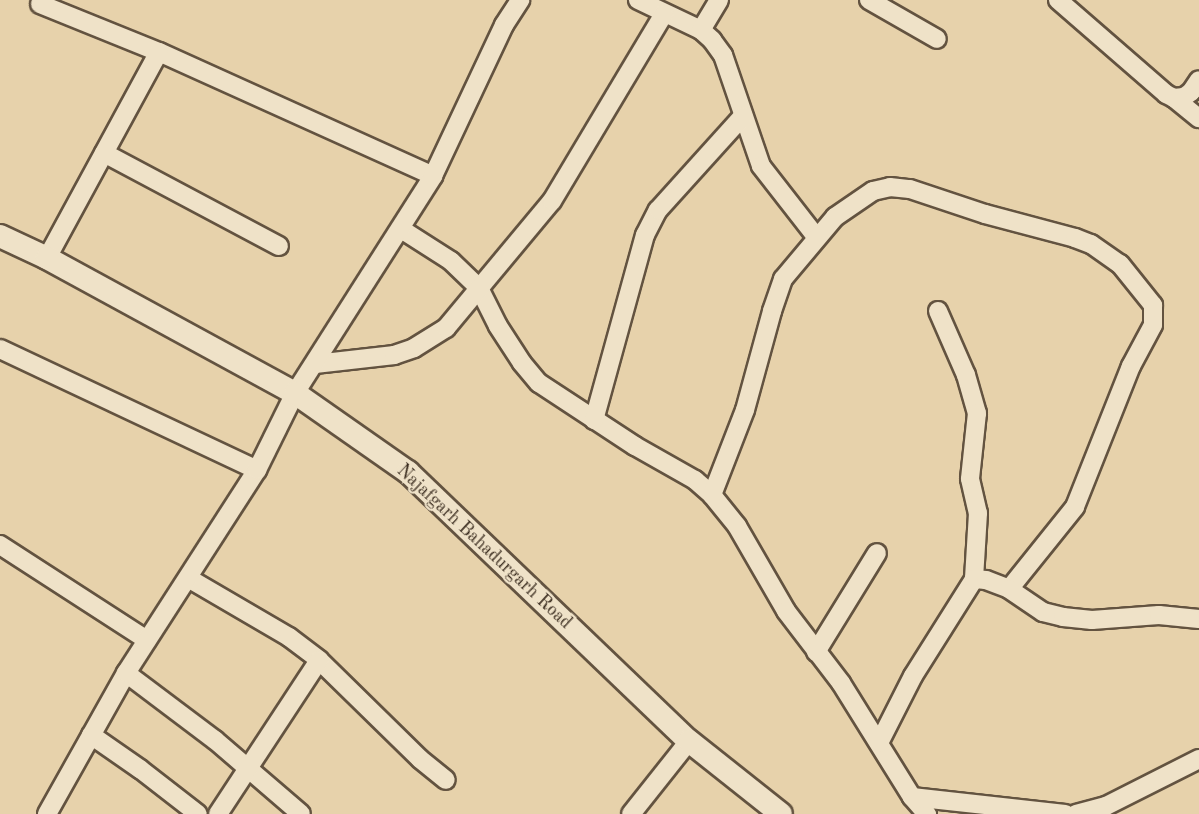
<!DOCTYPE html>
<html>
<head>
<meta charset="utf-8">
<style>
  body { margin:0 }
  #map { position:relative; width:1199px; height:814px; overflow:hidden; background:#e7d2ab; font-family:"Old Standard TT",serif }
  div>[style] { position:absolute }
  .roads { filter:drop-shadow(2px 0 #635340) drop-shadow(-2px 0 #635340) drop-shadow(0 2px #635340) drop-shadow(0 -2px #635340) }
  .minor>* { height:18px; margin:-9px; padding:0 9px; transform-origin:9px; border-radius:9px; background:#efe2c8 }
  .tertiary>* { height:22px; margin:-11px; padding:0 11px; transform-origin:11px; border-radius:11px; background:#efe2c8 }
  span { translate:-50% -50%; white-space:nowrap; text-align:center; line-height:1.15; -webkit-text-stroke:4.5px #efe2c8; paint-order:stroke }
  .street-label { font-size:18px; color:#37291c }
</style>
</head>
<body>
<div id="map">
  <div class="roads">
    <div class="minor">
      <i style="left:638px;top:0;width:70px;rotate:25.5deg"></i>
      <i style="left:701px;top:30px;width:15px;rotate:42deg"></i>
      <i style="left:712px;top:40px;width:19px;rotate:54deg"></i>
      <i style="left:723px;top:55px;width:117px;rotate:71.1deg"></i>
      <i style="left:761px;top:166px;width:91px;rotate:52.1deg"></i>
      <i style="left:869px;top:0;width:78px;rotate:29.8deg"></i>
      <i style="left:1058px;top:0;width:143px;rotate:41deg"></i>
      <i style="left:1166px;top:94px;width:9px;rotate:27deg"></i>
      <i style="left:1174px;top:98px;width:10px;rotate:-6deg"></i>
      <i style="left:1184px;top:97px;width:9px;rotate:-36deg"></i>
      <i style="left:1191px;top:92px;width:14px;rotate:-56deg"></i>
      <i style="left:40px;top:4px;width:128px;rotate:22deg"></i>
      <i style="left:159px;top:52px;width:301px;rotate:24.3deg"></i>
      <i style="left:701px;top:30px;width:35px;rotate:-59deg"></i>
      <i style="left:1174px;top:98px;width:32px;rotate:39deg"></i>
      <i style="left:104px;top:153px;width:198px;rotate:28deg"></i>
      <i style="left:401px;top:229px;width:59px;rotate:32.6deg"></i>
      <i style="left:451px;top:261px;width:39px;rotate:44deg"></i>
      <i style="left:479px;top:288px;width:42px;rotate:63.4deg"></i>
      <i style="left:498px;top:326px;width:44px;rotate:57deg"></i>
      <i style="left:522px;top:363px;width:26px;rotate:50deg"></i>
      <i style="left:539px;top:383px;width:115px;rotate:33.3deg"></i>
      <i style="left:635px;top:446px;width:69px;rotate:29.5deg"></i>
      <i style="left:695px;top:480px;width:23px;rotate:41deg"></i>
      <i style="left:712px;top:495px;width:40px;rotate:51deg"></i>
      <i style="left:737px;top:526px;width:98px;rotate:60deg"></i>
      <i style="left:786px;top:611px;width:91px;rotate:52.6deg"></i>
      <i style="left:841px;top:683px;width:134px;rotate:58.1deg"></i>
      <i style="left:912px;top:797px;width:23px;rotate:49deg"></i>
      <i style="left:47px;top:258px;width:234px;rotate:-61.5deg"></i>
      <i style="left:938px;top:311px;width:70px;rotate:66.4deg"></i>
      <i style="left:966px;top:375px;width:40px;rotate:74deg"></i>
      <i style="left:977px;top:413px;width:66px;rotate:96.1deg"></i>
      <i style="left:970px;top:479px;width:35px;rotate:77deg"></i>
      <i style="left:978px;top:513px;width:66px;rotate:93.5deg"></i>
      <i style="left:0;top:349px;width:284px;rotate:25.2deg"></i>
      <i style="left:315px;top:364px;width:80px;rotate:-6.5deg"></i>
      <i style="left:394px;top:355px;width:21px;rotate:-19deg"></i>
      <i style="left:414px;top:348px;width:38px;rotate:-32deg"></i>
      <i style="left:446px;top:328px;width:165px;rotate:-50.2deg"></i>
      <i style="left:552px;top:201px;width:218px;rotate:-59.1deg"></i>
      <i style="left:594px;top:420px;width:192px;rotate:-74.6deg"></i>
      <i style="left:645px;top:235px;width:28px;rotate:-63deg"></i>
      <i style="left:658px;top:210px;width:127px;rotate:-47.9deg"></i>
      <i style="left:712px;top:495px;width:91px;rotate:-68.8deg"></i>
      <i style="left:745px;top:410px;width:103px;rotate:-74.7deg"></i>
      <i style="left:772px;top:311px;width:34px;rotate:-71deg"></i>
      <i style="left:783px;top:279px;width:81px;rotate:-50deg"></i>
      <i style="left:835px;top:217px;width:46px;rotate:-34.4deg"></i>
      <i style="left:873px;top:191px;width:17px;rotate:-13deg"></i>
      <i style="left:890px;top:187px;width:20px;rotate:6deg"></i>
      <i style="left:910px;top:189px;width:79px;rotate:18.4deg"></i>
      <i style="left:985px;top:214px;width:93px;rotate:14.9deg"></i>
      <i style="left:1075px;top:238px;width:17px;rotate:21deg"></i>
      <i style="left:1091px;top:244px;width:35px;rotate:35deg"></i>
      <i style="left:1120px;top:264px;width:53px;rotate:51.2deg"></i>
      <i style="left:1153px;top:305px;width:20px;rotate:90deg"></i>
      <i style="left:1153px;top:325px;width:47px;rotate:118.2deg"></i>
      <i style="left:1131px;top:366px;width:152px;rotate:111.7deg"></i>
      <i style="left:1075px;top:507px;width:105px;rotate:128.8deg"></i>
      <i style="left:0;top:545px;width:175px;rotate:32.9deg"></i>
      <i style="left:188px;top:578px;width:117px;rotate:30.3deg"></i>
      <i style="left:289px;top:637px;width:38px;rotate:37deg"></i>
      <i style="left:319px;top:660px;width:141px;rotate:44.4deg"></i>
      <i style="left:420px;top:759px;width:33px;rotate:39deg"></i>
      <i style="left:816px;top:652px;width:116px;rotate:-58.4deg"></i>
      <i style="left:126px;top:673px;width:111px;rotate:37deg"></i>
      <i style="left:215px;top:740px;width:113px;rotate:40.7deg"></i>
      <i style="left:91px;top:735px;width:60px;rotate:34.8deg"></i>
      <i style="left:140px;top:769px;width:73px;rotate:37.8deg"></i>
      <i style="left:879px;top:743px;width:75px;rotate:-63.1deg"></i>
      <i style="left:913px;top:676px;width:115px;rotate:-57.8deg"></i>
      <i style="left:974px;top:579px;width:12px;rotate:5deg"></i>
      <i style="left:986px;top:580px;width:25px;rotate:21deg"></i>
      <i style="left:1009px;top:589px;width:41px;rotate:34.1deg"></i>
      <i style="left:1043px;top:612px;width:21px;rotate:14deg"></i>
      <i style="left:1063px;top:617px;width:29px;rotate:6deg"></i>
      <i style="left:1092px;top:620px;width:67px;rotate:-4.3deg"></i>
      <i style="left:1159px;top:615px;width:40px;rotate:5.7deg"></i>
      <i style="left:912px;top:797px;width:154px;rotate:6.3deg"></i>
      <i style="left:47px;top:814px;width:162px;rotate:-60.7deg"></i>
      <i style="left:126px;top:673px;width:242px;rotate:-57.2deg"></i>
      <i style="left:257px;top:470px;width:86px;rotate:-63.7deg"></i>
      <i style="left:295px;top:393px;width:257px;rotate:-57.5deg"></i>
      <i style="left:433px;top:176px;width:167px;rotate:-64.8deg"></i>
      <i style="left:504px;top:25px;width:30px;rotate:-57deg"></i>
      <i style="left:218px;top:814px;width:184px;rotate:-56.7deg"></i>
      <i style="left:631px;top:814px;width:93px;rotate:-51.5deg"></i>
      <i style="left:1076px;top:814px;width:31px;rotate:-15deg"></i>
      <i style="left:1106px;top:806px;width:104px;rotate:-26.8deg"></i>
    </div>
    <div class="tertiary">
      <i style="left:0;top:236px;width:52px;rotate:25.1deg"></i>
      <i style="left:47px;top:258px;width:282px;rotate:28.6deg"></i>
      <i style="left:295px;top:393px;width:138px;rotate:35deg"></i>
      <i style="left:408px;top:472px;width:389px;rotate:43.8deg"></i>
      <i style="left:689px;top:741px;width:117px;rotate:38.4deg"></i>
    </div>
  </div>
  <div class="street-label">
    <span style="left:484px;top:547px;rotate:43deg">Najafgarh Bahadurgarh Road</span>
  </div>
</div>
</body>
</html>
